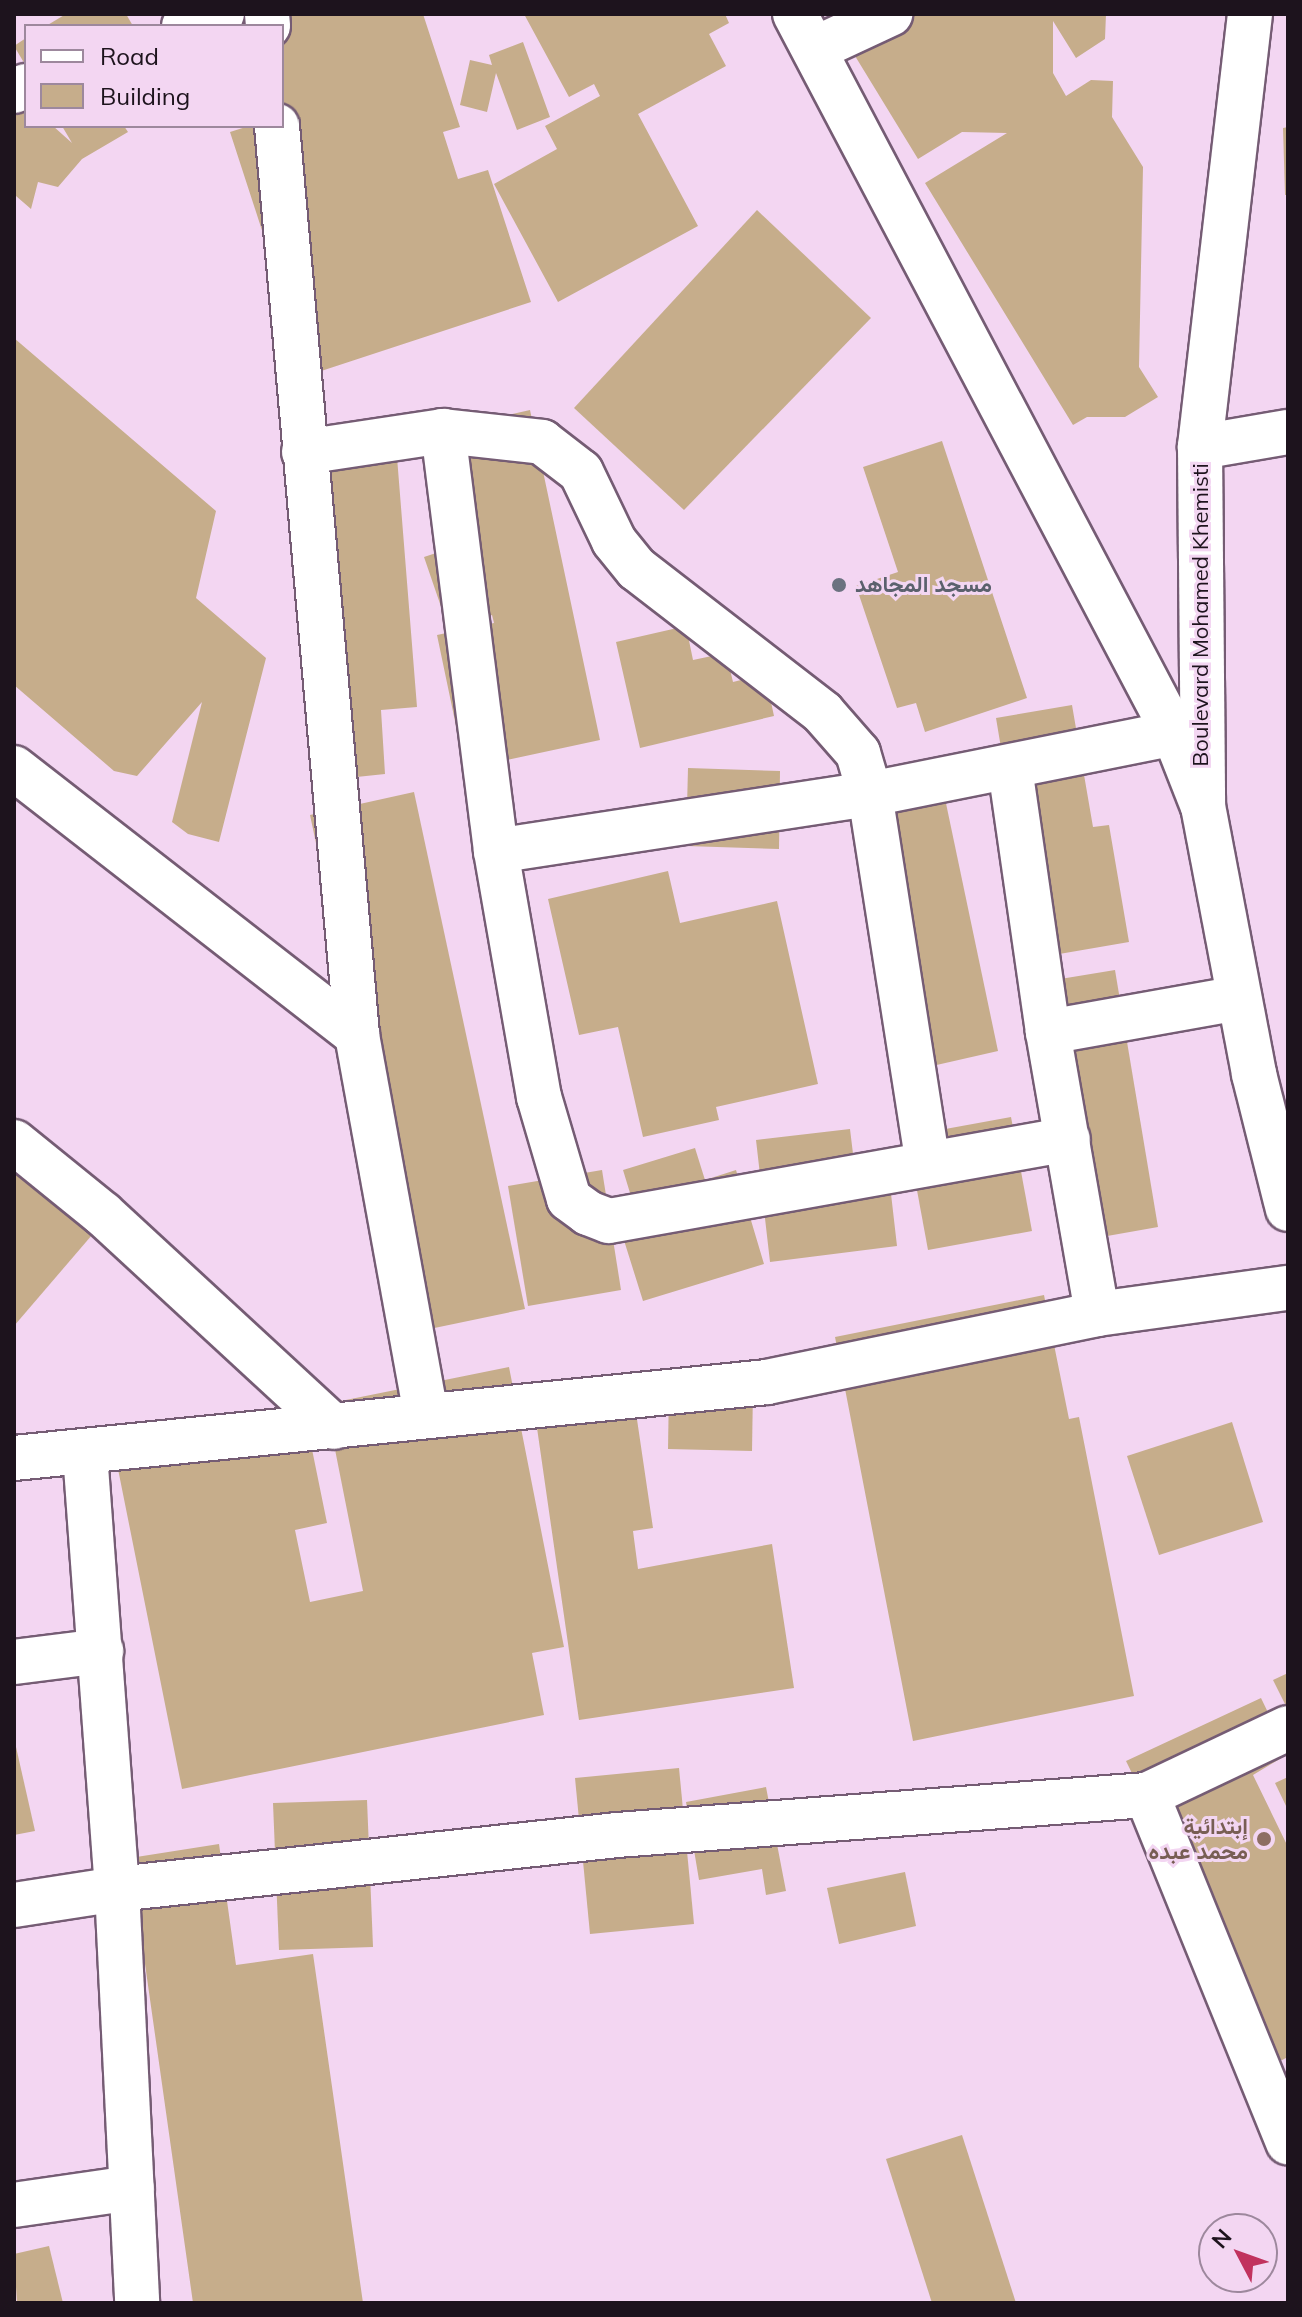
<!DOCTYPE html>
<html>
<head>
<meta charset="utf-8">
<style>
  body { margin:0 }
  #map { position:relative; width:1302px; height:2317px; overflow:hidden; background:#f3d6f2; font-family:Mulish,Vazirmatn,sans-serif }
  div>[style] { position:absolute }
  .building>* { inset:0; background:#c6ad8b }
  .roads { filter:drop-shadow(2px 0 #755c74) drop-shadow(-2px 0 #755c74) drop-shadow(0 2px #755c74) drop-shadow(0 -2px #755c74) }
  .street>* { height:44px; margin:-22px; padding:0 22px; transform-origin:22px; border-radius:22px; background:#fff }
  .secondary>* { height:44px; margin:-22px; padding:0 22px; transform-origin:22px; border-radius:22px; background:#fff }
  .dots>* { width:22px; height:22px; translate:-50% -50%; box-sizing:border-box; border:4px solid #f3d6f2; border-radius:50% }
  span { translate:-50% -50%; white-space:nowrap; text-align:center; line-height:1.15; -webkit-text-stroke:6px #f3d6f2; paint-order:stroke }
  .worship-label { font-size:22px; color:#5b616d; font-weight:700 }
  .left { translate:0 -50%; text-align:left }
  .street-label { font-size:22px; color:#1d131d }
  .education-label { font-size:22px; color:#785e54; font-weight:700 }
  .right { translate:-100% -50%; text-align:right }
  .frame { position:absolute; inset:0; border:16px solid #1d131d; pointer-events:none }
  .legend { position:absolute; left:24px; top:24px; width:260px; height:104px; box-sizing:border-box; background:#f3d6f2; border:2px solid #9d889d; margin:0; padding:10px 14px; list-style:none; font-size:24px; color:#1d131d }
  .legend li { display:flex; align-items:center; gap:16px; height:40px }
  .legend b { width:40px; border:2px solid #9d889d }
  .north { position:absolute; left:1198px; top:2213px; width:80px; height:80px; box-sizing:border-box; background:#f3d6f2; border:2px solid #9d889d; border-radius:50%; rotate:311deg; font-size:22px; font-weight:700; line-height:32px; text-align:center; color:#1d131d }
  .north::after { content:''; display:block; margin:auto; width:28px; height:36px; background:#c1325e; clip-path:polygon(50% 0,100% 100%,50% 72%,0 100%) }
</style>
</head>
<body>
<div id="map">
  <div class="building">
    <i style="clip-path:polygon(66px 14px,126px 14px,133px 26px,46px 26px)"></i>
    <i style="clip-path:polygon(236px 14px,423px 14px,460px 127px,443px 132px,458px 179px,488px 170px,531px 302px,309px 375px,230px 132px,249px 126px,282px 126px,282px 26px,240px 26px)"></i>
    <i style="clip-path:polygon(524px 14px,725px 14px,729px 23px,709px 34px,726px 66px,638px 114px,698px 226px,558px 302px,494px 184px,557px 149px,545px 126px,600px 96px,594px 84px,569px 97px)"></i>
    <i style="clip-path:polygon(873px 14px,1106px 14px,1105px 39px,1076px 58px,1053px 21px,1053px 73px,1066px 96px,1091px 80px,1113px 81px,1112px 117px,1143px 167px,1139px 367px,1158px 397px,1125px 417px,1087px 417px,1073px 425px,925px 183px,1007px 133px,962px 132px,918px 159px,841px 33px)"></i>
    <i style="clip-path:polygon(26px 38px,26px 66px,14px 46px)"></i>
    <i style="clip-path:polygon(523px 42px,550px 117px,517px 130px,496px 73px,487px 112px,460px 105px,470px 60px,492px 65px,489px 55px)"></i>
    <i style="clip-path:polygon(14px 93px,26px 103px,26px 126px,53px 126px,72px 143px,62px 126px,124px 126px,128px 132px,82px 159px,58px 187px,38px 182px,31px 209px,16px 196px,14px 201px)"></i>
    <i style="clip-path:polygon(1288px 127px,1288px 195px,1285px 195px,1283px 128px)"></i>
    <i style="clip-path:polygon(757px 210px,871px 318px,684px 510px,574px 408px)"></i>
    <i style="clip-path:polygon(14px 338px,216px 511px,196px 598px,266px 658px,219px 842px,188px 834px,172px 822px,202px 702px,137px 776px,114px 771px,14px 685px)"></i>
    <i style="clip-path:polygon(530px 410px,600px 740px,465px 769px,437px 635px,494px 623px,492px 615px,449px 630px,424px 557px,469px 542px,489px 600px,452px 428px)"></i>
    <i style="clip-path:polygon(942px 441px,1027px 698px,925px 732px,916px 703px,897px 708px,856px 586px,898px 572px,863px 467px)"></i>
    <i style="clip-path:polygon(397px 457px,417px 707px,381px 710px,385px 774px,328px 780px,302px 466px)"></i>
    <i style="clip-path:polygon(686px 626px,693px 660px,726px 653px,733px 682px,765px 674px,774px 716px,640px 748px,616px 642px)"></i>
    <i style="clip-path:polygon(1072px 705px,1093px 827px,1109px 825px,1129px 942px,1036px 958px,996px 718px)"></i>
    <i style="clip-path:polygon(688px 768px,780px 771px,779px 849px,686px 846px)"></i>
    <i style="clip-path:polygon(939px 770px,998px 1051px,919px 1069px,860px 788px)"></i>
    <i style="clip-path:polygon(414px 792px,525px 1309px,420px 1331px,310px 815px)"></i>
    <i style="clip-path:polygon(668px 871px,680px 923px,777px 901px,818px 1084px,716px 1107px,719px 1120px,643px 1137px,618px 1027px,579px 1035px,548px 899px)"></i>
    <i style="clip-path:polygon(1115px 970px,1158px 1227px,1079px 1241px,1036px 983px)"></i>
    <i style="clip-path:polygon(1011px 1117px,1032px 1231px,928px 1250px,907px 1136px)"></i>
    <i style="clip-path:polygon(850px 1129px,854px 1162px,887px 1159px,897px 1246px,770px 1262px,756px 1140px)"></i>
    <i style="clip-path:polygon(695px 1148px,705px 1180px,736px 1170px,764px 1264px,643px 1301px,622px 1234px,641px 1229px,623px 1170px)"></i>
    <i style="clip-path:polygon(14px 1168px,92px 1235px,14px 1326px)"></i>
    <i style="clip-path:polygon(602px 1170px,621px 1290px,528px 1306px,508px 1186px)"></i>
    <i style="clip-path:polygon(1044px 1295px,1069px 1419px,1079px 1417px,1134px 1696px,913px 1741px,835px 1337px)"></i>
    <i style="clip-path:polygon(509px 1367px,564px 1647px,532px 1653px,544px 1715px,182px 1789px,114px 1449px,304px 1410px,327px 1523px,295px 1530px,310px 1602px,363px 1591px,326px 1404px)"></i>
    <i style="clip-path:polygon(669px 1388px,753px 1389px,752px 1451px,668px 1449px)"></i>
    <i style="clip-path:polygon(634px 1399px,653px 1528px,633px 1531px,638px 1569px,772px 1544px,794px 1688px,579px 1720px,535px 1414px)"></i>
    <i style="clip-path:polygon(1232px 1422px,1263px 1522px,1159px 1555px,1127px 1456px)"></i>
    <i style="clip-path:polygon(1288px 1673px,1288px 1710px,1273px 1680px)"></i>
    <i style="clip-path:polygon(1261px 1698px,1288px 1754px,1253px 1775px,1288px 1847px,1288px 2057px,1274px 2064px,1126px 1761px)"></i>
    <i style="clip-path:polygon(14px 1738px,35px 1831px,14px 1835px)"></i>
    <i style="clip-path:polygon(679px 1768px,694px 1924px,590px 1934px,575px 1778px)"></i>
    <i style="clip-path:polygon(1288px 1777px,1288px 1810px,1275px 1783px)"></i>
    <i style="clip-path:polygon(766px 1787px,786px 1891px,766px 1895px,762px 1869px,699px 1880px,686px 1802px)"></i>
    <i style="clip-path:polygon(367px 1800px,373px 1947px,279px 1950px,273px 1803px)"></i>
    <i style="clip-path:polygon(219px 1844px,236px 1965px,313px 1954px,363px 2303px,193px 2303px,130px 1858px)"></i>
    <i style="clip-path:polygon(905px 1872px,916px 1926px,839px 1944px,827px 1888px)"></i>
    <i style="clip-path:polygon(962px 2135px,1016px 2303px,932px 2303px,886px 2159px)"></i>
    <i style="clip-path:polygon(49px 2246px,63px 2303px,17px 2303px,14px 2254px)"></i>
  </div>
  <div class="roads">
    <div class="street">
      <i style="left:795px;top:14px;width:813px;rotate:62.21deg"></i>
      <i style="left:1174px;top:733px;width:76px;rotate:68.5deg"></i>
      <i style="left:184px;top:26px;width:40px;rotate:-18deg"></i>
      <i style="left:817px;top:48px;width:81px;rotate:-25deg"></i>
      <i style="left:14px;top:91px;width:13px;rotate:-23deg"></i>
      <i style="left:443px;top:431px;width:423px;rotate:82.8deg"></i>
      <i style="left:496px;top:851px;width:250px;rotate:80.1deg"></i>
      <i style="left:539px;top:1097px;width:106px;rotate:73.6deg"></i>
      <i style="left:569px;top:1199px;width:24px;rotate:36deg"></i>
      <i style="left:588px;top:1213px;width:22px;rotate:21deg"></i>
      <i style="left:609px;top:1221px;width:466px;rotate:-10.1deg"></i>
      <i style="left:1200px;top:447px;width:89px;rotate:-9.7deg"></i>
      <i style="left:304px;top:452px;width:141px;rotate:-8.6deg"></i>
      <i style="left:443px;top:431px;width:100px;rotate:6.3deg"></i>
      <i style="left:542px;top:442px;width:49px;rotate:37.6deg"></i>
      <i style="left:581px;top:472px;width:76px;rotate:64.4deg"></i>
      <i style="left:614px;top:541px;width:36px;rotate:51deg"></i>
      <i style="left:637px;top:569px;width:235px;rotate:37.7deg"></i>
      <i style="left:823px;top:713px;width:53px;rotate:48.8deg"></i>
      <i style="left:858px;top:753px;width:43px;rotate:73.7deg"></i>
      <i style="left:870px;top:794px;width:370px;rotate:81.1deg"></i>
      <i style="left:14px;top:768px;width:435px;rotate:37.9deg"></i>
      <i style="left:1010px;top:768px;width:267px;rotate:81.8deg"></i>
      <i style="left:1048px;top:1032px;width:286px;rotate:80.1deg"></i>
      <i style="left:496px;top:851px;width:378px;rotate:-8.7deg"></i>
      <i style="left:870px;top:794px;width:310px;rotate:-11.3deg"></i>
      <i style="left:1048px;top:1032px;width:194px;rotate:-10.1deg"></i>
      <i style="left:14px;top:1142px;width:114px;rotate:39deg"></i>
      <i style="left:103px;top:1214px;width:314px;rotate:42.7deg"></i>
      <i style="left:85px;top:1453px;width:437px;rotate:85.8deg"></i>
      <i style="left:117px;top:1889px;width:414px;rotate:87.2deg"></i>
      <i style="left:14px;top:1662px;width:88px;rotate:-7.2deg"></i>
      <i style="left:1147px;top:1795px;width:375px;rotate:67.9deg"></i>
      <i style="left:14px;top:1905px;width:104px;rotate:-8.8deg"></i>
      <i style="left:117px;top:1889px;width:503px;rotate:-6.16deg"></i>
      <i style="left:617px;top:1835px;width:532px;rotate:-4.32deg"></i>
      <i style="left:1147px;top:1795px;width:156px;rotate:-25.4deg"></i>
      <i style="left:14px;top:2205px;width:119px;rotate:-8.2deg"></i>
    </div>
    <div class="secondary">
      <i style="left:267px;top:14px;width:12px;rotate:85deg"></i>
      <i style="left:1250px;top:14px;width:436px;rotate:96.6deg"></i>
      <i style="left:1200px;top:447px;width:359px;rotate:89.5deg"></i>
      <i style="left:1203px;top:806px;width:273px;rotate:79.2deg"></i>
      <i style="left:1254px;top:1074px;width:139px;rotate:75.9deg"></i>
      <i style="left:277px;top:126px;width:913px;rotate:84.97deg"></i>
      <i style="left:357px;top:1035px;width:385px;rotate:79.7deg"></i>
      <i style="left:14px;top:1458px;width:757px;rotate:-5.76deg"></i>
      <i style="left:767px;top:1382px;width:337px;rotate:-11.6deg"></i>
      <i style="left:1097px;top:1314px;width:193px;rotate:-7.8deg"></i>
    </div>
  </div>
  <div class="dots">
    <i style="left:839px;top:585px;background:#6b7280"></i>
    <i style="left:1264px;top:1839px;background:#8d6e63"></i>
  </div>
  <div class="worship-label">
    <span class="left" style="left:855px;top:585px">مسجد المجاهد</span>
  </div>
  <div class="street-label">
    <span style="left:1201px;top:615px;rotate:-90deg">Boulevard Mohamed Khemisti</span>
  </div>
  <div class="education-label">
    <span class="right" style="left:1248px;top:1839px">إبتدائية<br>محمد عبده</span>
  </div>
  <div class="frame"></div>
  <ul class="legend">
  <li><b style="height:10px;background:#fff"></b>Road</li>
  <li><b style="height:22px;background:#c6ad8b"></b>Building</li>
  </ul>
  <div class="north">N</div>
</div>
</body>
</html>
